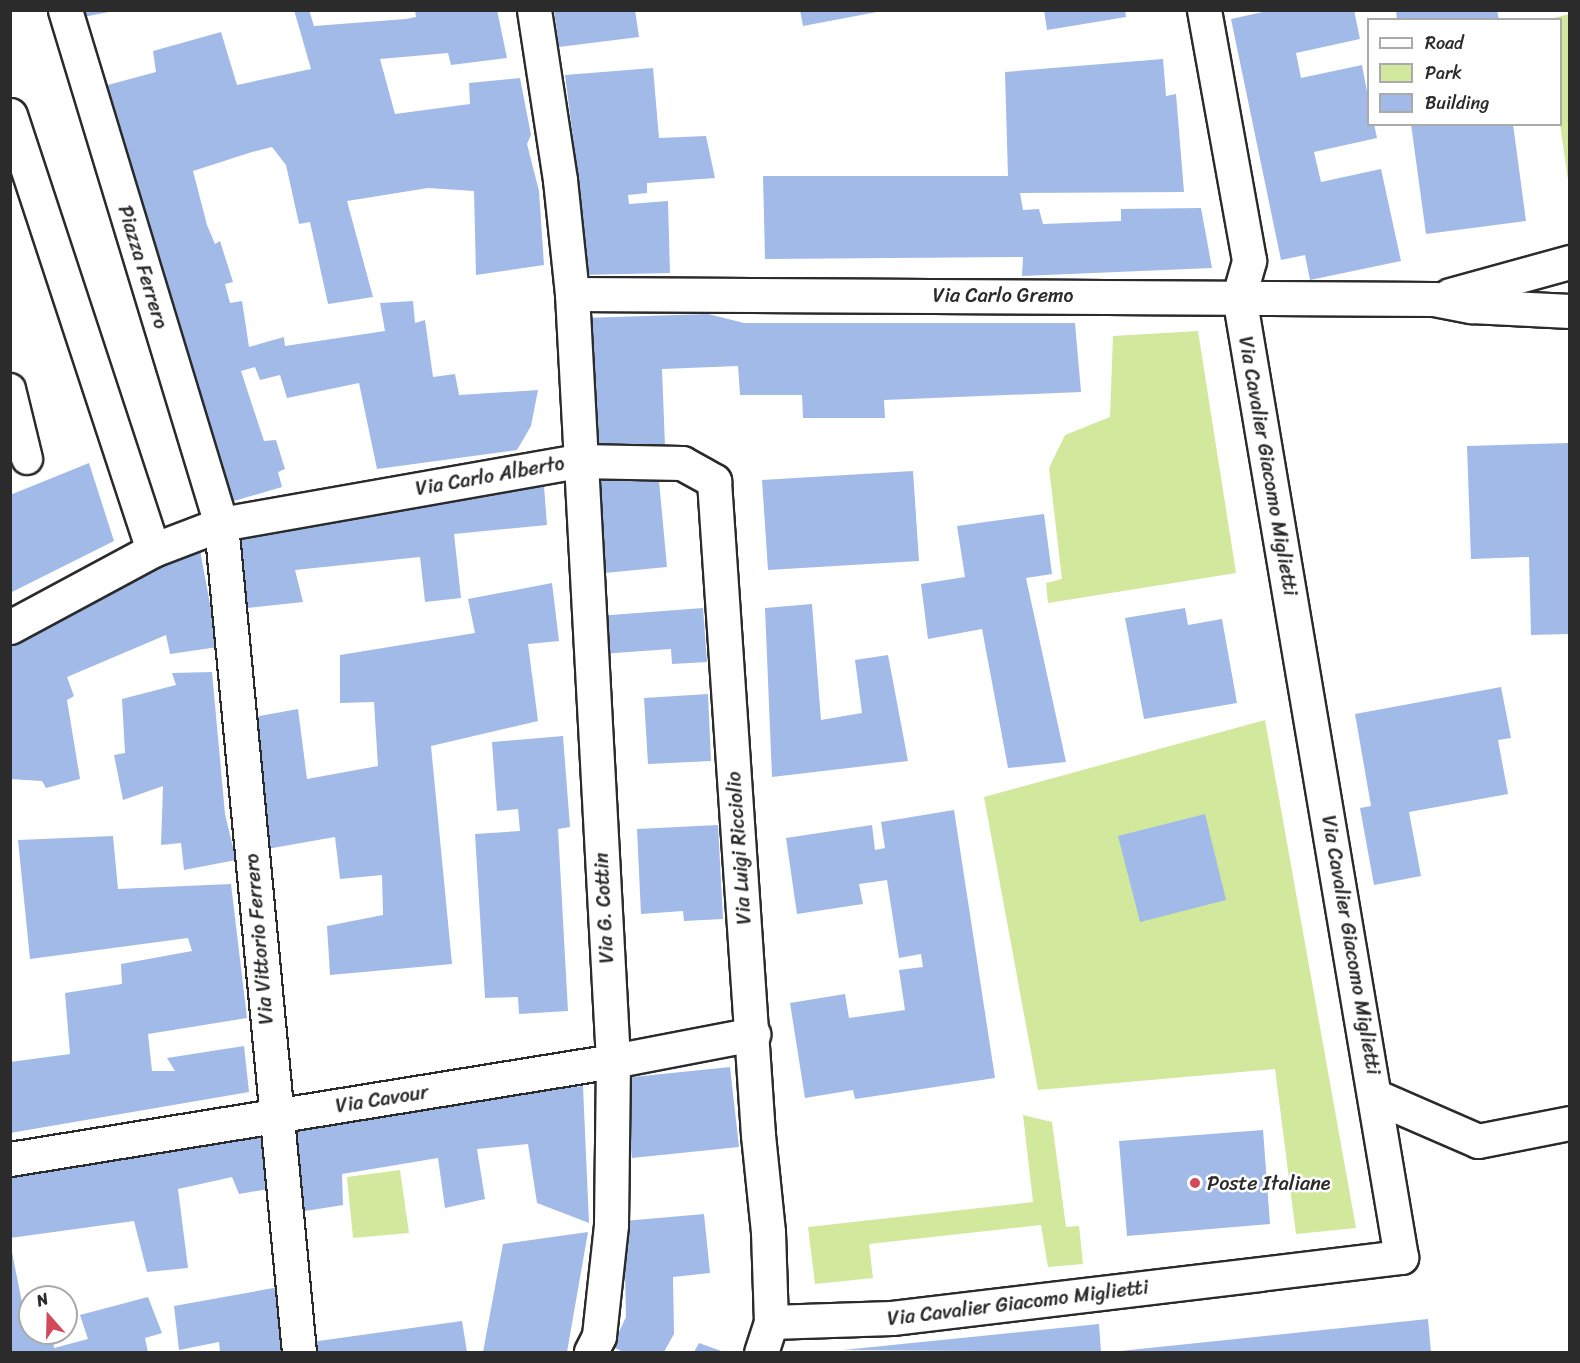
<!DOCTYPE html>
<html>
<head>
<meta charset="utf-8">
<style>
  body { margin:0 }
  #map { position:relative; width:1580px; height:1363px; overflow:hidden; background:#fff; font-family:Sriracha,sans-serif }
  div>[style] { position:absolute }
  .green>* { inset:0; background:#d2e89c }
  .building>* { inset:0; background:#a1bae7 }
  .roads { filter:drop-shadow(2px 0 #2b2b2b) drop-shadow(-2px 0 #2b2b2b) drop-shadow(0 2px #2b2b2b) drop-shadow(0 -2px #2b2b2b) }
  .pedestrian>* { height:30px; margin:-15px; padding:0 15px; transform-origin:15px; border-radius:15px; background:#fff }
  .minor>* { height:33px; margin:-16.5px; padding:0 16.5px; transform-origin:16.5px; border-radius:16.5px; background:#fff }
  .dots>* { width:16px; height:16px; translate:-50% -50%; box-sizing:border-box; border:3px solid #fff; border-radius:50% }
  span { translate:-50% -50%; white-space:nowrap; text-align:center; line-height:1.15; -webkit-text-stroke:5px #fff; paint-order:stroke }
  .street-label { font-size:20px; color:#2b2b2b }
  .poi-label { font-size:20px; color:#2b2b2b }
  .left { translate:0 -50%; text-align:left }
  .frame { position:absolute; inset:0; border:12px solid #2b2b2b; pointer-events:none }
  .legend { position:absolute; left:1367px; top:18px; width:195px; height:108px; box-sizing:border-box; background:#fff; border:2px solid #aaa; margin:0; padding:8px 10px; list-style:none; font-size:18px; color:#2b2b2b }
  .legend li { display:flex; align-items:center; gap:12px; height:30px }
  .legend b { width:30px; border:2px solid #aaa }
  .north { position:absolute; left:18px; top:1285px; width:60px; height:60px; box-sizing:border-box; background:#fff; border:2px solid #aaa; border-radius:50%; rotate:340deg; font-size:16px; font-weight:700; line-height:24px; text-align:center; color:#2b2b2b }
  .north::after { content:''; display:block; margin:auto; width:21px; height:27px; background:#d1495b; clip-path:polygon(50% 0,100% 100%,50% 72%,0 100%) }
</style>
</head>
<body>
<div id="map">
  <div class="green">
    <i style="clip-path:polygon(1569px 14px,1570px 14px,1569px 187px,1560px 124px,1560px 20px,1550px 19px)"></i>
    <i style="clip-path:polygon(1198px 331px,1236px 573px,1048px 603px,1046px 583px,1062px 579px,1049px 468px,1065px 435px,1110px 417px,1113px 336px)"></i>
    <i style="clip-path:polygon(1265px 720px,1356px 1228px,1296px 1234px,1275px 1069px,1038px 1090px,984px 797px)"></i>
    <i style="clip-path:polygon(1023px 1115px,1052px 1122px,1066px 1227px,1079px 1226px,1083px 1264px,1048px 1267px,1041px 1225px,869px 1244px,873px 1278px,815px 1284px,808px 1227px,1033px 1202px)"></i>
    <i style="clip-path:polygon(400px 1170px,409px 1233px,353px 1238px,347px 1177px)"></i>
  </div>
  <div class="building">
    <i style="clip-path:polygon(82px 10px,109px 10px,109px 12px,83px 17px)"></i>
    <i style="clip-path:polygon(294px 10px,309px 10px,314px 26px,406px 19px,416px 17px,415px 10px,497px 10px,507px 58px,451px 65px,448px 53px,380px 59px,395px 114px,470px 104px,469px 83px,520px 78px,531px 135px,527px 144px,539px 191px,544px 265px,476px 275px,474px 191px,428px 188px,347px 201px,373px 297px,328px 304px,310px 222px,299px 224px,286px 165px,272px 147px,252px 152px,193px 171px,207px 225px,215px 244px,220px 241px,233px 282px,225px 284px,230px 303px,242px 301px,249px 347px,284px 337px,285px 346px,385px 331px,380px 303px,413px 301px,415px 323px,425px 320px,433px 377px,455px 374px,459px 395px,538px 390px,531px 426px,517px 450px,377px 469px,359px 383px,287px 398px,280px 375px,260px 380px,255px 367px,241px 371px,264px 441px,276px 440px,285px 469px,278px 472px,282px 487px,227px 503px,183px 340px,104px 86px,156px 72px,153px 51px,221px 32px,237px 85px,311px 69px)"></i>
    <i style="clip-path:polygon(554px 10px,635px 10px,639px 37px,559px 47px)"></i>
    <i style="clip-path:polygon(800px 10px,877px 10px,877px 12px,803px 26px)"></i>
    <i style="clip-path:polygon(1044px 10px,1125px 10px,1126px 17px,1047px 30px)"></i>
    <i style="clip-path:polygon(1272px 10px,1354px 10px,1360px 39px,1296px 53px,1301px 78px,1362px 65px,1368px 97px,1368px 124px,1374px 124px,1377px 138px,1314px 152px,1321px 182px,1381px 169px,1401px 261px,1310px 280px,1305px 255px,1281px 260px,1231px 19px)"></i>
    <i style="clip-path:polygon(1396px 10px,1497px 10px,1499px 20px,1397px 20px)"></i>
    <i style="clip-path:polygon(1163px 59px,1166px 96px,1176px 94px,1184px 192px,1020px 193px,1023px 210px,1039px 209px,1043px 224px,1121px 221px,1121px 209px,1201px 208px,1212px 268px,1022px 276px,1023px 257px,765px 259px,763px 176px,1008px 176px,1005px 72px)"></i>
    <i style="clip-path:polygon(653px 68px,659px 138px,706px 136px,715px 178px,647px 183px,647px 193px,628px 195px,629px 204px,668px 201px,670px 273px,579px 275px,574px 145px,565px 75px)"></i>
    <i style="clip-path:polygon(1411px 124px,1513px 124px,1526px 221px,1426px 234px)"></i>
    <i style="clip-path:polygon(708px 314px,744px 323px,1075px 323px,1081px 392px,884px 400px,885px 418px,803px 418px,802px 395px,740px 395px,738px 366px,662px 369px,665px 446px,587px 445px,583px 318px)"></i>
    <i style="clip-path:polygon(1569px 443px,1569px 634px,1531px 635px,1529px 557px,1471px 559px,1467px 446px)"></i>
    <i style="clip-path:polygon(89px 463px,114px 541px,10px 593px,10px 495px)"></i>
    <i style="clip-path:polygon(658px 470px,667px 567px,594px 574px,588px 472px)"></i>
    <i style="clip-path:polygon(913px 471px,919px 561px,768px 570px,762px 480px)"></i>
    <i style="clip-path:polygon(544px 486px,547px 525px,454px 534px,461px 598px,425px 602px,420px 557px,295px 570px,303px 602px,238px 609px,230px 531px,415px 499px)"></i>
    <i style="clip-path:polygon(1044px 514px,1052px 574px,1026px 578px,1066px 762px,1008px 768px,982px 629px,928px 639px,921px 584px,965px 577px,957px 526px)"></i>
    <i style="clip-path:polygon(199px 545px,218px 647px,170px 654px,166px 635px,67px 677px,74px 696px,67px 700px,80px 779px,46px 788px,42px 781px,10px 779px,10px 639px)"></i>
    <i style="clip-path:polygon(552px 583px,559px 641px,528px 644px,538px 721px,431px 746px,452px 964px,330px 975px,327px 926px,383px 915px,382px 875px,340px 879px,335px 837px,261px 850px,249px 718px,298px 709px,307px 779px,378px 766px,374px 702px,340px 703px,340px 655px,475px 633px,468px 599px)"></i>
    <i style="clip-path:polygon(812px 604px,821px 720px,862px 713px,855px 660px,888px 655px,908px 761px,772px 777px,765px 608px)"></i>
    <i style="clip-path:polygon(703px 608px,707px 662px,672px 664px,671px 649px,601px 654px,598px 616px)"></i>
    <i style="clip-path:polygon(1185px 608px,1188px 625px,1222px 619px,1237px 703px,1144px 719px,1125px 618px)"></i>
    <i style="clip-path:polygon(212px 672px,225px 814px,236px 860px,184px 870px,181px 843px,161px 845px,163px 786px,123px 800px,114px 755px,125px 753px,122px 699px,176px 685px,172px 673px)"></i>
    <i style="clip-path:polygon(1501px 687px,1511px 738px,1498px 740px,1508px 794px,1409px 812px,1421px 876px,1374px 885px,1360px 808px,1371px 806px,1355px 714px)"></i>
    <i style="clip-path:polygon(708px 694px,711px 761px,648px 764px,644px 698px)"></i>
    <i style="clip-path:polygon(563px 736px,570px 827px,558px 829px,568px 1011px,519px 1014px,518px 997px,485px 998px,475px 834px,520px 831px,518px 809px,497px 811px,492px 742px)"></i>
    <i style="clip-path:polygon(954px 810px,995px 1078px,855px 1099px,853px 1090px,805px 1098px,790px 1003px,845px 994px,849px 1018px,905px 1010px,899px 970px,923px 967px,921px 954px,899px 958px,887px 880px,859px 884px,863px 904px,797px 914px,786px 838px,872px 825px,875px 850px,885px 848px,881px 822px)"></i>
    <i style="clip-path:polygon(1205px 814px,1226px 900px,1140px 922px,1118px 836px)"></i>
    <i style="clip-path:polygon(718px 825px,723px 919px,684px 921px,683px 911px,641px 914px,637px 829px)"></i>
    <i style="clip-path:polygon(113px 836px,118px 889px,231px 884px,247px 1018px,148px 1034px,152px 1071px,175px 1071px,167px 1058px,244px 1046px,249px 1092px,10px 1133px,10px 1062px,70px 1054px,65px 993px,122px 984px,121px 964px,192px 951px,188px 938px,30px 959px,18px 840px)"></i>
    <i style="clip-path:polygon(730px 1067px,739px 1147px,632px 1158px,623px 1078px)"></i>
    <i style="clip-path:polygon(583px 1086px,589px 1223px,537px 1203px,528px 1144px,477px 1149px,485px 1199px,445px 1208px,438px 1158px,342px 1174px,343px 1205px,299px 1212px,294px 1122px)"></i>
    <i style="clip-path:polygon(260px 1123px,268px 1189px,239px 1194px,232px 1177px,178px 1189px,188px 1268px,147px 1272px,134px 1221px,10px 1238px,10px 1165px)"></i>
    <i style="clip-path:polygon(1263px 1130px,1270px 1224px,1127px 1236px,1119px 1141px)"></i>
    <i style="clip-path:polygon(704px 1214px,710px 1273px,673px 1277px,674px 1334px,664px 1352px,624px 1352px,612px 1347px,626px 1317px,624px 1221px)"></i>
    <i style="clip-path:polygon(588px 1232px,567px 1352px,483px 1352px,503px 1244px)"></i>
    <i style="clip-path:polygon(10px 1242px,28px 1333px,52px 1333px,54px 1348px,88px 1339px,80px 1315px,148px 1297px,162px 1333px,145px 1338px,148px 1352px,10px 1352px)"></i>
    <i style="clip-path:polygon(279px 1287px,286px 1352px,220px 1352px,219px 1342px,179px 1350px,174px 1306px)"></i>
    <i style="clip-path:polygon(1428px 1319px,1431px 1352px,1120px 1352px,1120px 1351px)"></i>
    <i style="clip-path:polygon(462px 1321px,467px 1352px,306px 1352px,304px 1343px)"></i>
    <i style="clip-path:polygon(1099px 1324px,1101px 1352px,843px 1350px)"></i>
    <i style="clip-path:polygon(699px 1343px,724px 1352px,694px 1352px)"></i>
  </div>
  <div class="roads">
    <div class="pedestrian">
      <i style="left:10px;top:389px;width:72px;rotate:76.3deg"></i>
    </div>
    <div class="minor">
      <i style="left:65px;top:10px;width:537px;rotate:73.12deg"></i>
      <i style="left:221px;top:524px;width:832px;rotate:84.62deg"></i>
      <i style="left:534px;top:10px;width:172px;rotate:81.3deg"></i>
      <i style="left:560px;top:180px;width:115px;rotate:84deg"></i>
      <i style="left:572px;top:294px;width:768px;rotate:86.94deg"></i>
      <i style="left:613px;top:1061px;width:164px;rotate:90.7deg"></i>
      <i style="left:611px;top:1225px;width:112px;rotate:96.2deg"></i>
      <i style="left:599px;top:1336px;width:18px;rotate:117deg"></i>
      <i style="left:10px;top:115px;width:458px;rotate:71.8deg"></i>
      <i style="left:572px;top:294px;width:862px;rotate:0.33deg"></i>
      <i style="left:1434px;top:299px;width:38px;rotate:11deg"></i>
      <i style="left:1471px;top:306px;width:99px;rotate:2.9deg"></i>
      <i style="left:1450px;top:295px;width:124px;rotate:-15.4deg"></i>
      <i style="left:10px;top:627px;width:162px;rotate:-28.3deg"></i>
      <i style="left:153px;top:550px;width:73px;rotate:-20.9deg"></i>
      <i style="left:221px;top:524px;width:364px;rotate:-10deg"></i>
      <i style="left:579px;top:461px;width:103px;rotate:1.1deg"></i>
      <i style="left:682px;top:463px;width:37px;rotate:29deg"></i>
      <i style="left:714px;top:481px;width:655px;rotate:86.15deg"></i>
      <i style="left:758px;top:1135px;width:98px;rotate:84.1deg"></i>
      <i style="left:768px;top:1232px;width:90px;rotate:88.1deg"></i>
      <i style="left:771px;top:1322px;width:32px;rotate:108deg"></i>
      <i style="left:1377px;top:1097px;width:110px;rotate:23.5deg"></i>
      <i style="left:1478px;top:1141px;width:94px;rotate:-11.1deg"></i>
      <i style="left:10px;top:1159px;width:611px;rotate:-9.23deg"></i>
      <i style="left:613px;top:1061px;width:143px;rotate:-10.9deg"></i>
      <i style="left:771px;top:1322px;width:121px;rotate:-1.9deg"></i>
      <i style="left:892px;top:1318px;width:513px;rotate:-6.83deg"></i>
      <i style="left:1401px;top:1257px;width:975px;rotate:-99.57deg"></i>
      <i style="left:1239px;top:296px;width:37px;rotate:-74deg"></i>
      <i style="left:1249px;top:260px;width:254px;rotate:-100.2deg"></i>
    </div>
  </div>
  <div class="dots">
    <i style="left:1195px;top:1183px;background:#d1495b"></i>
  </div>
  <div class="street-label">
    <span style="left:143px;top:267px;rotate:73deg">Piazza Ferrero</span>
    <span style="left:1003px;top:295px">Via Carlo Gremo</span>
    <span style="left:1268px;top:466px;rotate:80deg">Via Cavalier Giacomo Miglietti</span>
    <span style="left:490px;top:476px;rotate:-10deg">Via Carlo Alberto</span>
    <span style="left:739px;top:848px;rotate:-94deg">Via Luigi Ricciolio</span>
    <span style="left:604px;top:908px;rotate:-93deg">Via G. Cottin</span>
    <span style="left:259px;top:939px;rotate:-95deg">Via Vittorio Ferrero</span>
    <span style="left:1351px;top:945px;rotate:80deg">Via Cavalier Giacomo Miglietti</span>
    <span style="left:382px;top:1099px;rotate:-9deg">Via Cavour</span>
    <span style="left:1018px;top:1303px;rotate:-7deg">Via Cavalier Giacomo Miglietti</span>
  </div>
  <div class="poi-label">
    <span class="left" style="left:1207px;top:1183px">Poste Italiane</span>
  </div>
  <div class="frame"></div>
  <ul class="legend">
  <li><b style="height:8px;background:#fff"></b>Road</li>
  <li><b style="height:16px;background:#d2e89c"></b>Park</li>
  <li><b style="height:16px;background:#a1bae7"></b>Building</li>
  </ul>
  <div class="north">N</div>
</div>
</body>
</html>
